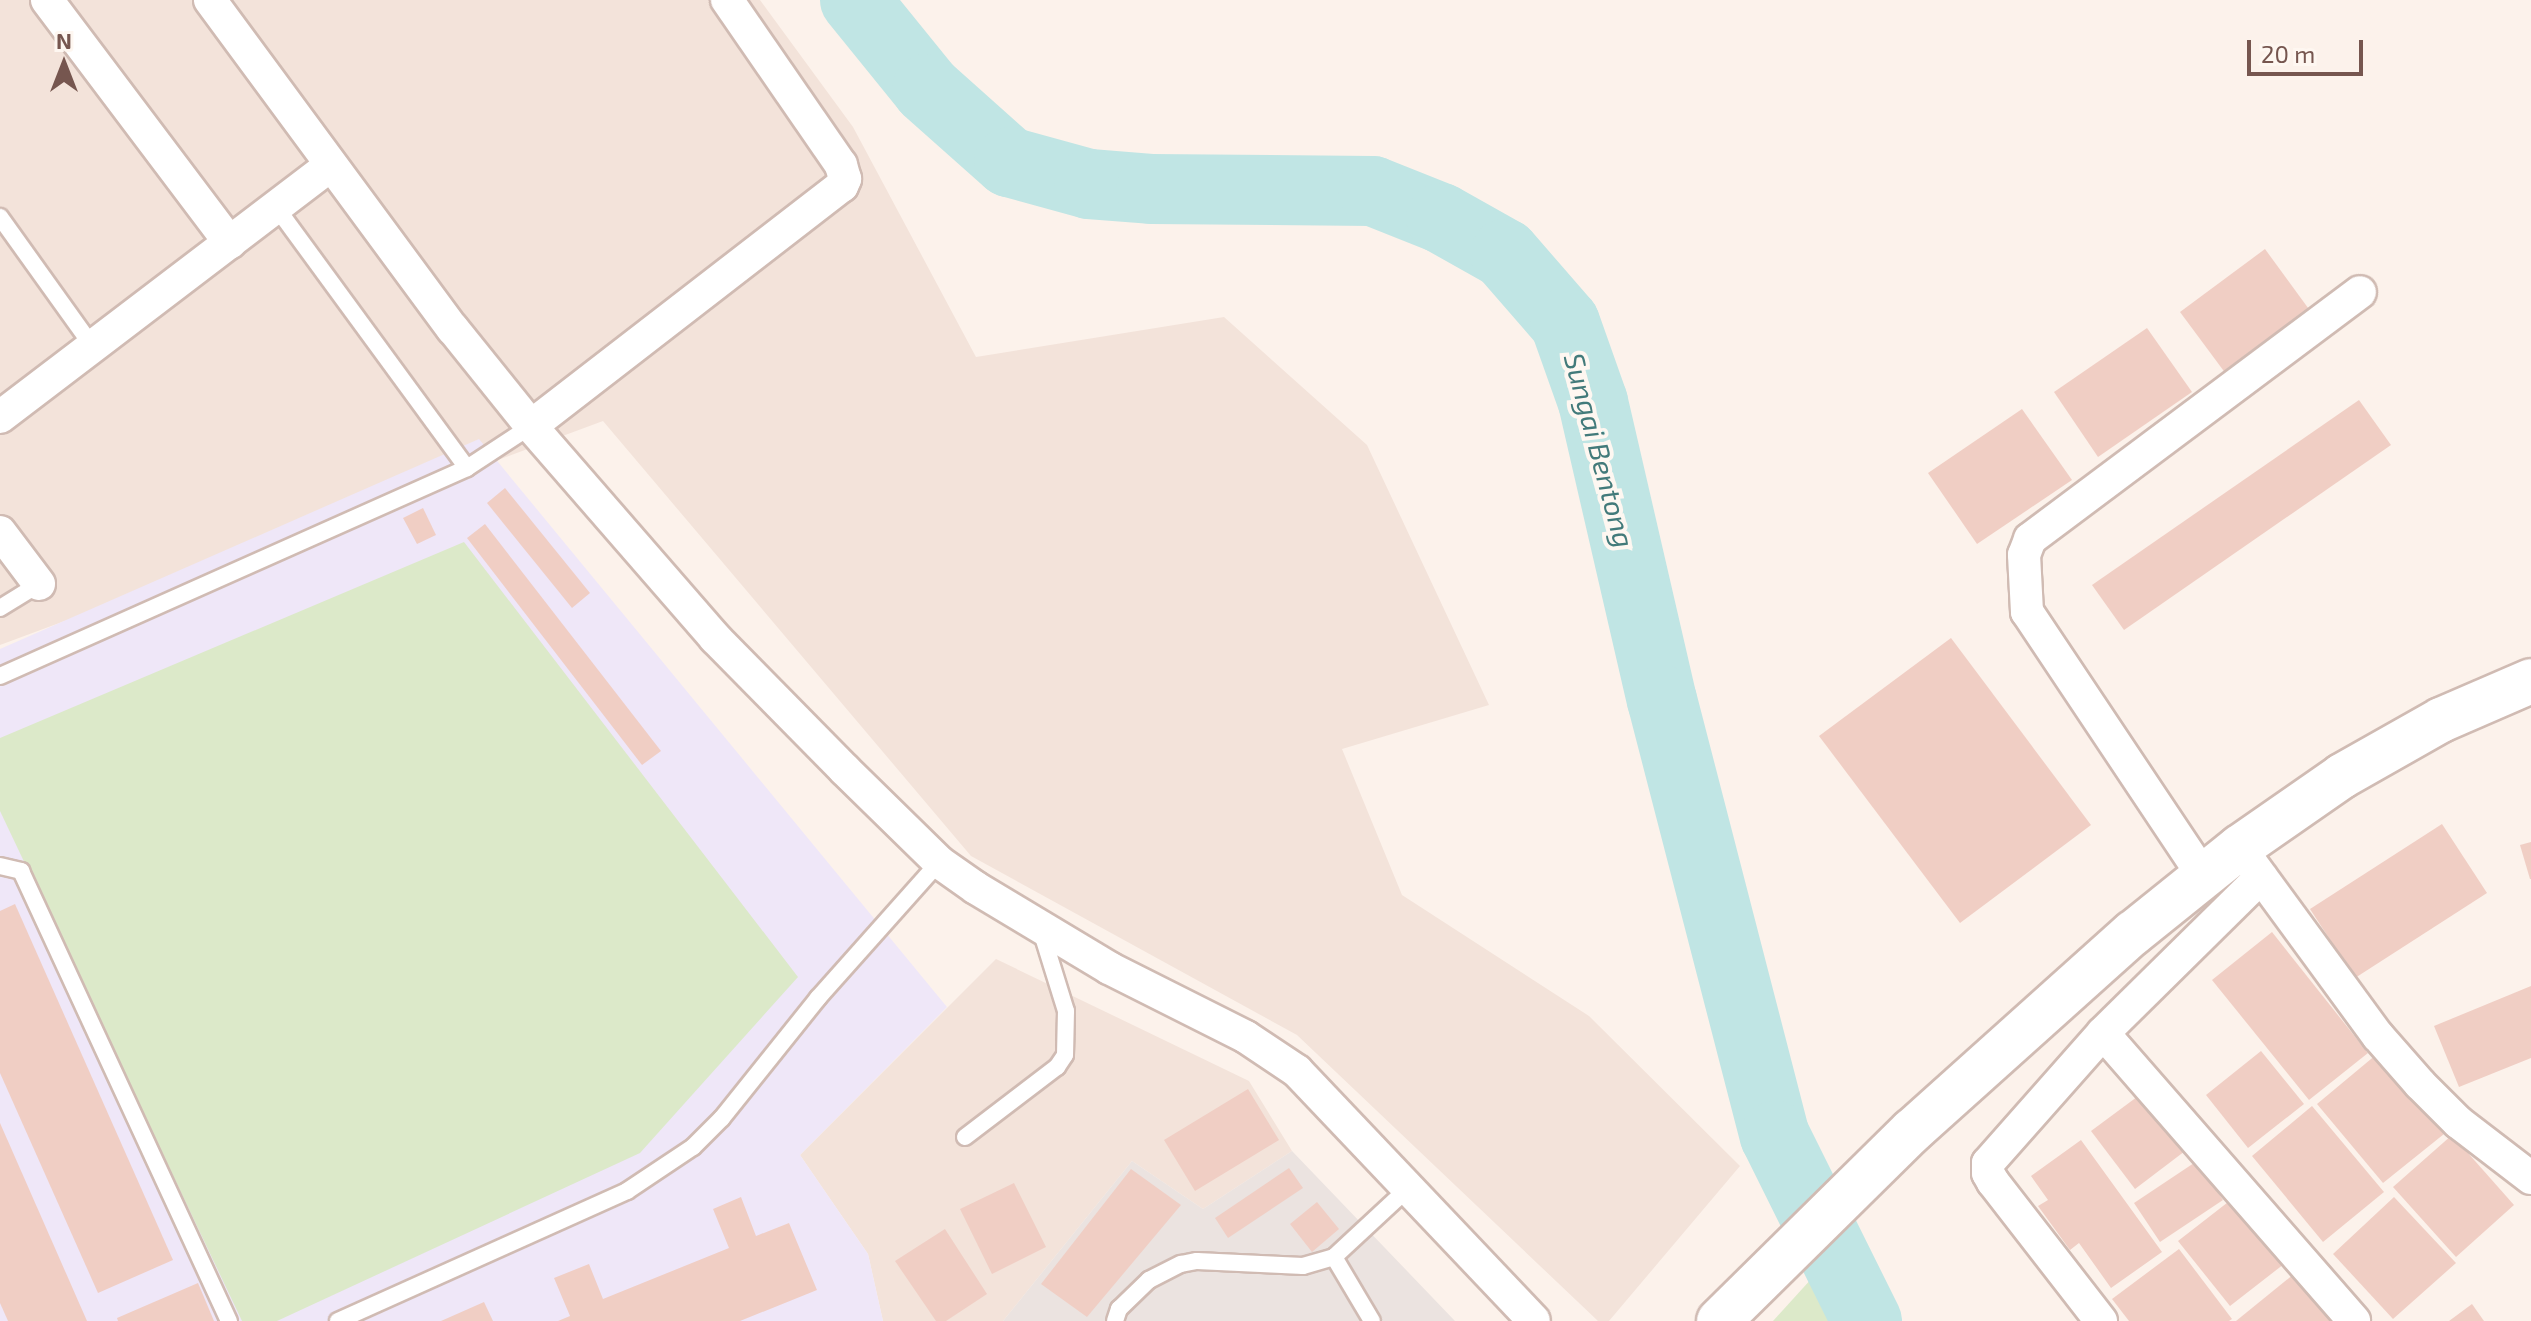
<!DOCTYPE html>
<html>
<head>
<meta charset="utf-8">
<style>
  body { margin:0 }
  #map { position:relative; width:2531px; height:1321px; overflow:hidden; background:#fcf2eb; font-family:"Exo 2",sans-serif }
  div>[style] { position:absolute }
  .residential>* { inset:0; background:#f3e3da }
  .industrial>* { inset:0; background:#ebe3e0 }
  .education>* { inset:0; background:#efe7f8 }
  .green>* { inset:0; background:#dce9c9 }
  .river>* { height:70px; margin:-35px; padding:0 35px; transform-origin:35px; border-radius:35px; background:#c0e5e4 }
  .building>* { inset:0; background:#f0cec4 }
  .roads { filter:drop-shadow(2px 0 #d0bbb3) drop-shadow(-2px 0 #d0bbb3) drop-shadow(0 2px #d0bbb3) drop-shadow(0 -2px #d0bbb3) }
  .lane>* { height:16px; margin:-8px; padding:0 8px; transform-origin:8px; border-radius:8px; background:#fff }
  .street>* { height:32px; margin:-16px; padding:0 16px; transform-origin:16px; border-radius:16px; background:#fff }
  .secondary>* { height:44px; margin:-22px; padding:0 22px; transform-origin:22px; border-radius:22px; background:#fff }
  span { translate:-50% -50%; white-space:nowrap; text-align:center; line-height:1.15; -webkit-text-stroke:8px #fef7f1; paint-order:stroke }
  .water-label { font-size:28px; color:#427a7a; font-style:italic }
  .north { position:absolute; left:24px; top:24px; width:80px; height:80px; -webkit-text-stroke:6px #fef7f1; paint-order:stroke; rotate:0deg; font-size:22px; font-weight:700; line-height:32px; text-align:center; color:#76564f }
  .north::after { content:''; display:block; margin:auto; width:28px; height:36px; background:#76564f; clip-path:polygon(50% 0,100% 100%,50% 72%,0 100%) }
  .scale { position:absolute; left:2247px; top:40px; width:116px; height:36px; box-sizing:border-box; border:4px solid #76564f; border-top:0; padding-left:10px; font-size:24px; line-height:28px; white-space:nowrap; color:#76564f; -webkit-text-stroke:6px #fef7f1; paint-order:stroke }
</style>
</head>
<body>
<div id="map">
  <div class="residential">
    <i style="clip-path:polygon(0 0,760px 0,853px 127px,976px 357px,1224px 317px,1367px 445px,1489px 705px,1342px 749px,1402px 895px,1589px 1016px,1740px 1166px,1609px 1321px,1598px 1321px,1297px 1035px,971px 856px,603px 421px,0 645px)"></i>
    <i style="clip-path:polygon(996px 959px,1249px 1081px,1292px 1151px,1203px 1209px,1132px 1161px,1003px 1321px,883px 1321px,868px 1254px,800px 1155px)"></i>
  </div>
  <div class="industrial">
    <i style="clip-path:polygon(1292px 1151px,1455px 1321px,1003px 1321px,1132px 1161px,1203px 1209px)"></i>
  </div>
  <div class="education">
    <i style="clip-path:polygon(479px 439px,947px 1007px,800px 1155px,868px 1254px,883px 1321px,0 1321px,0 649px)"></i>
  </div>
  <div class="green">
    <i style="clip-path:polygon(464px 542px,798px 977px,640px 1153px,277px 1321px,242px 1321px,0 811px,0 738px)"></i>
    <i style="clip-path:polygon(1813px 1277px,1844px 1321px,1773px 1321px)"></i>
  </div>
  <div class="river">
    <i style="left:855px;top:0;width:114px;rotate:51deg"></i>
    <i style="left:927px;top:89px;width:110px;rotate:41.7deg"></i>
    <i style="left:1009px;top:162px;width:83px;rotate:15.4deg"></i>
    <i style="left:1089px;top:184px;width:62px;rotate:4.6deg"></i>
    <i style="left:1151px;top:189px;width:222px;rotate:0.5deg"></i>
    <i style="left:1373px;top:191px;width:73px;rotate:21.7deg"></i>
    <i style="left:1441px;top:218px;width:73px;rotate:29.4deg"></i>
    <i style="left:1505px;top:254px;width:91px;rotate:49deg"></i>
    <i style="left:1565px;top:323px;width:84px;rotate:70.5deg"></i>
    <i style="left:1593px;top:402px;width:306px;rotate:77deg"></i>
    <i style="left:1662px;top:700px;width:450px;rotate:75.5deg"></i>
    <i style="left:1775px;top:1136px;width:207px;rotate:63.6deg"></i>
  </div>
  <div class="building">
    <i style="clip-path:polygon(2265px 249px,2311px 312px,2226px 374px,2180px 312px)"></i>
    <i style="clip-path:polygon(2147px 328px,2192px 392px,2098px 457px,2054px 392px)"></i>
    <i style="clip-path:polygon(2359px 400px,2391px 445px,2124px 630px,2092px 585px)"></i>
    <i style="clip-path:polygon(2022px 409px,2072px 480px,1977px 544px,1928px 473px)"></i>
    <i style="clip-path:polygon(505px 488px,590px 593px,572px 608px,487px 503px)"></i>
    <i style="clip-path:polygon(423px 508px,436px 535px,417px 544px,403px 518px)"></i>
    <i style="clip-path:polygon(485px 524px,661px 751px,642px 765px,467px 538px)"></i>
    <i style="clip-path:polygon(1951px 638px,2091px 825px,1960px 923px,1819px 736px)"></i>
    <i style="clip-path:polygon(2442px 824px,2487px 893px,2355px 978px,2310px 909px)"></i>
    <i style="clip-path:polygon(2531px 842px,2531px 879px,2530px 879px,2520px 845px)"></i>
    <i style="clip-path:polygon(15px 904px,173px 1260px,98px 1293px,0 1073px,0 911px)"></i>
    <i style="clip-path:polygon(2272px 932px,2368px 1053px,2309px 1100px,2212px 980px)"></i>
    <i style="clip-path:polygon(2531px 986px,2531px 1058px,2459px 1087px,2434px 1026px)"></i>
    <i style="clip-path:polygon(2261px 1051px,2304px 1104px,2248px 1148px,2206px 1095px)"></i>
    <i style="clip-path:polygon(2377px 1054px,2444px 1134px,2383px 1183px,2317px 1104px)"></i>
    <i style="clip-path:polygon(1248px 1089px,1279px 1140px,1195px 1191px,1164px 1140px)"></i>
    <i style="clip-path:polygon(2145px 1091px,2189px 1148px,2135px 1189px,2091px 1131px)"></i>
    <i style="clip-path:polygon(2312px 1106px,2384px 1192px,2323px 1242px,2252px 1156px)"></i>
    <i style="clip-path:polygon(0 1123px,87px 1321px,8px 1321px,0 1303px)"></i>
    <i style="clip-path:polygon(2452px 1135px,2514px 1205px,2456px 1257px,2393px 1187px)"></i>
    <i style="clip-path:polygon(2081px 1140px,2162px 1252px,2111px 1288px,2079px 1243px,2070px 1250px,2038px 1206px,2048px 1200px,2031px 1176px)"></i>
    <i style="clip-path:polygon(2197px 1161px,2223px 1200px,2160px 1242px,2134px 1203px)"></i>
    <i style="clip-path:polygon(1289px 1168px,1303px 1188px,1228px 1238px,1215px 1218px)"></i>
    <i style="clip-path:polygon(1131px 1169px,1181px 1205px,1087px 1317px,1041px 1284px)"></i>
    <i style="clip-path:polygon(1014px 1183px,1046px 1247px,992px 1274px,960px 1209px)"></i>
    <i style="clip-path:polygon(741px 1197px,756px 1236px,789px 1223px,817px 1290px,740px 1321px,558px 1321px,570px 1316px,554px 1278px,589px 1264px,603px 1299px,729px 1248px,713px 1209px)"></i>
    <i style="clip-path:polygon(2394px 1197px,2456px 1263px,2393px 1319px,2333px 1254px)"></i>
    <i style="clip-path:polygon(2232px 1199px,2284px 1264px,2230px 1306px,2178px 1241px)"></i>
    <i style="clip-path:polygon(1317px 1202px,1339px 1229px,1312px 1252px,1290px 1224px)"></i>
    <i style="clip-path:polygon(945px 1229px,987px 1294px,946px 1321px,936px 1321px,895px 1261px)"></i>
    <i style="clip-path:polygon(2179px 1249px,2232px 1319px,2229px 1321px,2129px 1321px,2112px 1299px)"></i>
    <i style="clip-path:polygon(2300px 1269px,2343px 1321px,2236px 1321px)"></i>
    <i style="clip-path:polygon(198px 1283px,214px 1321px,118px 1321px,117px 1318px)"></i>
    <i style="clip-path:polygon(484px 1302px,493px 1321px,441px 1321px)"></i>
    <i style="clip-path:polygon(2472px 1304px,2484px 1321px,2449px 1321px)"></i>
  </div>
  <div class="roads">
    <div class="lane">
      <i style="left:276px;top:207px;width:323px;rotate:53.8deg"></i>
      <i style="left:0;top:217px;width:160px;rotate:54.4deg"></i>
      <i style="left:0;top:608px;width:46px;rotate:-31.6deg"></i>
      <i style="left:0;top:676px;width:511px;rotate:-24.01deg"></i>
      <i style="left:467px;top:468px;width:77px;rotate:-33.3deg"></i>
      <i style="left:0;top:866px;width:22px;rotate:13deg"></i>
      <i style="left:21px;top:871px;width:496px;rotate:65.2deg"></i>
      <i style="left:965px;top:1137px;width:116px;rotate:-37.3deg"></i>
      <i style="left:1057px;top:1067px;width:14px;rotate:-56deg"></i>
      <i style="left:1065px;top:1055px;width:44px;rotate:-88.7deg"></i>
      <i style="left:1066px;top:1011px;width:85px;rotate:-107.2deg"></i>
      <i style="left:1334px;top:1257px;width:74px;rotate:59.3deg"></i>
      <i style="left:338px;top:1321px;width:317px;rotate:-24.2deg"></i>
      <i style="left:627px;top:1191px;width:79px;rotate:-33.7deg"></i>
      <i style="left:693px;top:1147px;width:41px;rotate:-45deg"></i>
      <i style="left:722px;top:1118px;width:154px;rotate:-51.3deg"></i>
      <i style="left:818px;top:998px;width:182px;rotate:-48.3deg"></i>
      <i style="left:1115px;top:1321px;width:13px;rotate:-72deg"></i>
      <i style="left:1119px;top:1309px;width:42px;rotate:-44deg"></i>
      <i style="left:1149px;top:1280px;width:36px;rotate:-27deg"></i>
      <i style="left:1181px;top:1264px;width:16px;rotate:-11deg"></i>
      <i style="left:1197px;top:1261px;width:106px;rotate:2.7deg"></i>
      <i style="left:1303px;top:1266px;width:32px;rotate:-16deg"></i>
      <i style="left:1334px;top:1257px;width:98px;rotate:-42.9deg"></i>
    </div>
    <div class="street">
      <i style="left:47px;top:0;width:304px;rotate:53deg"></i>
      <i style="left:210px;top:0;width:409px;rotate:53.6deg"></i>
      <i style="left:453px;top:329px;width:124px;rotate:51.2deg"></i>
      <i style="left:531px;top:426px;width:281px;rotate:49deg"></i>
      <i style="left:715px;top:638px;width:184px;rotate:45.4deg"></i>
      <i style="left:844px;top:769px;width:133px;rotate:44.4deg"></i>
      <i style="left:939px;top:862px;width:45px;rotate:35.1deg"></i>
      <i style="left:976px;top:888px;width:155px;rotate:31deg"></i>
      <i style="left:1109px;top:968px;width:153px;rotate:26.7deg"></i>
      <i style="left:1246px;top:1037px;width:61px;rotate:33.7deg"></i>
      <i style="left:1297px;top:1071px;width:344px;rotate:46.5deg"></i>
      <i style="left:0;top:417px;width:416px;rotate:-37.3deg"></i>
      <i style="left:531px;top:426px;width:393px;rotate:-37.7deg"></i>
      <i style="left:842px;top:186px;width:8px;rotate:-67deg"></i>
      <i style="left:845px;top:179px;width:15px;rotate:-106deg"></i>
      <i style="left:841px;top:165px;width:201px;rotate:-124.6deg"></i>
      <i style="left:0;top:532px;width:65px;rotate:53.1deg"></i>
      <i style="left:2249px;top:860px;width:218px;rotate:53.8deg"></i>
      <i style="left:2378px;top:1036px;width:64px;rotate:48.8deg"></i>
      <i style="left:2420px;top:1084px;width:54px;rotate:45deg"></i>
      <i style="left:2458px;top:1122px;width:92px;rotate:37.5deg"></i>
      <i style="left:2204px;top:877px;width:319px;rotate:-123.7deg"></i>
      <i style="left:2027px;top:612px;width:57px;rotate:-93deg"></i>
      <i style="left:2024px;top:555px;width:17px;rotate:-69deg"></i>
      <i style="left:2030px;top:539px;width:412px;rotate:-36.8deg"></i>
      <i style="left:2103px;top:1033px;width:382px;rotate:48.9deg"></i>
      <i style="left:2101px;top:1321px;width:176px;rotate:-127.8deg"></i>
      <i style="left:1993px;top:1182px;width:10px;rotate:-119deg"></i>
      <i style="left:1988px;top:1173px;width:10px;rotate:-90deg"></i>
      <i style="left:1988px;top:1163px;width:174px;rotate:-48.5deg"></i>
      <i style="left:2103px;top:1033px;width:222px;rotate:-44.6deg"></i>
    </div>
    <div class="secondary">
      <i style="left:1719px;top:1321px;width:271px;rotate:-44.6deg"></i>
      <i style="left:1912px;top:1131px;width:297px;rotate:-41.9deg"></i>
      <i style="left:2133px;top:933px;width:137px;rotate:-38.8deg"></i>
      <i style="left:2240px;top:847px;width:124px;rotate:-34.8deg"></i>
      <i style="left:2342px;top:776px;width:114px;rotate:-29.5deg"></i>
      <i style="left:2441px;top:720px;width:98px;rotate:-23.4deg"></i>
    </div>
  </div>
  <div class="water-label">
    <span style="left:1600px;top:450px;rotate:75deg">Sungai Bentong</span>
  </div>
  <div class="north">N</div>
  <div class="scale">20 m</div>
</div>
</body>
</html>
